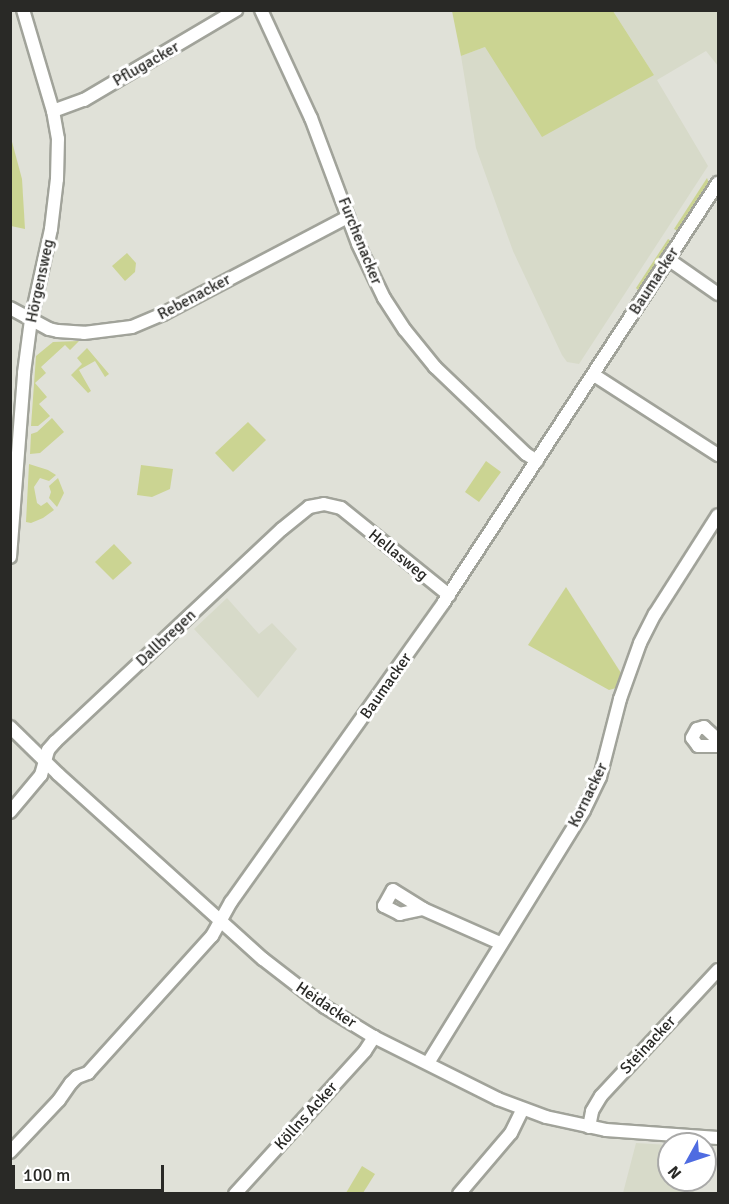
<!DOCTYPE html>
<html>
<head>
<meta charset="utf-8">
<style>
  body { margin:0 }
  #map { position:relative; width:729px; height:1204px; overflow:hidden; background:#e0e1d8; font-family:Signika,sans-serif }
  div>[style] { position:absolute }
  .built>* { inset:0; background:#d7dac9 }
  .green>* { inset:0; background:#cbd492 }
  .roads { filter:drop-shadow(2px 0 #a1a39a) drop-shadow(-2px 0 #a1a39a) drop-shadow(0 2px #a1a39a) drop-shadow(0 -2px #a1a39a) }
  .street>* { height:12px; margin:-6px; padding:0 6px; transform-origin:6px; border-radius:6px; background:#fff }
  span { translate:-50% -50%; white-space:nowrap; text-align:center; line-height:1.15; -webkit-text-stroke:6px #fff; paint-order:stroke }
  .street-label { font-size:16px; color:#292926 }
  .frame { position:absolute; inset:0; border:12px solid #292926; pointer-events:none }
  .north { position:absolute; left:657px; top:1132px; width:60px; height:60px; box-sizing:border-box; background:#fff; border:2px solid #a9a9a8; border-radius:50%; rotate:230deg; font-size:16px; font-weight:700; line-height:24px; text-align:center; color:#292926 }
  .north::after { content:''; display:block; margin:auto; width:21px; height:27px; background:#4f6ce1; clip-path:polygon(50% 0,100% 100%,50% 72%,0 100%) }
  .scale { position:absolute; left:12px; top:1165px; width:152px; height:27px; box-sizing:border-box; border:3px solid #292926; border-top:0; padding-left:8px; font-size:18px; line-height:21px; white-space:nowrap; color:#292926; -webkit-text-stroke:4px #fff; paint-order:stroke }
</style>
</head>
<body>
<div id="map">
  <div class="built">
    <i style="clip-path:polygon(613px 11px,718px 11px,718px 66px,706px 51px,657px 80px,708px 166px,579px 364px,567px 362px,562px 355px,513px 251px,476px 148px,461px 56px,485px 47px,654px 75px)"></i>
    <i style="clip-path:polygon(227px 598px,259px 634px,272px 623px,297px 649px,258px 698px,194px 629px)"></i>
    <i style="clip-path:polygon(636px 1143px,669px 1145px,669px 1180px,697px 1180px,694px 1193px,623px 1193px)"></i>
  </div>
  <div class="green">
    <i style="clip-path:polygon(452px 11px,613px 11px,654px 75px,542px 137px,485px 47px,461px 56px)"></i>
    <i style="clip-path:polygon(11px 138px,22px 179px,25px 229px,11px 226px)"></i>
    <i style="clip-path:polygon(707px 178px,710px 186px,680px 232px,674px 229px)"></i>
    <i style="clip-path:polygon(668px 239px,673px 242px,642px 291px,639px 291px,636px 288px)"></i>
    <i style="clip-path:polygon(127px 253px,136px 263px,135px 272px,125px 281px,112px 266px)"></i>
    <i style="clip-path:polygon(79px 341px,70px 350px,65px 345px,41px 367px,46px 373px,35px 383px,47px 397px,39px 404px,50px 416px,38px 426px,31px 426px,36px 356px,53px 342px)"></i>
    <i style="clip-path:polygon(87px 348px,109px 374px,105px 377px,95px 361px,79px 370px,91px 391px,88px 393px,71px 375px,82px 364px,77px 358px)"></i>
    <i style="clip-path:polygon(52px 418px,64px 432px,40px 453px,30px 454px,31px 434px,37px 432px)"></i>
    <i style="clip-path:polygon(248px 422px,266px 440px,233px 472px,215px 453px)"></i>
    <i style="clip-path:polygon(486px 461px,501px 472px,479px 502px,465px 492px)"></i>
    <i style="clip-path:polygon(29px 464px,48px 470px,56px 475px,49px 481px,40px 478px,34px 487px,37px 503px,41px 506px,47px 502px,54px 510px,43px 518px,31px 523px,26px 522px)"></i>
    <i style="clip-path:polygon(141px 465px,173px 469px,170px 489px,152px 497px,137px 495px)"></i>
    <i style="clip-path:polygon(58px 478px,64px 493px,57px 507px,49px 498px,51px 492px,49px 486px)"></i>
    <i style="clip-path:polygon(114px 544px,132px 563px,113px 580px,95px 562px)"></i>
    <i style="clip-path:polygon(566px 587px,621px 673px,616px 688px,609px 690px,528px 645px)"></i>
    <i style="clip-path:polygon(362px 1166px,375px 1174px,363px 1193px,346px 1193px)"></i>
  </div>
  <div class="roads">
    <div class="street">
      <i style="left:261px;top:10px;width:119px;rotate:65.2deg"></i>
      <i style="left:311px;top:118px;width:134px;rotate:69.5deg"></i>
      <i style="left:358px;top:244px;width:60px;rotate:64.3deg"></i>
      <i style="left:384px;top:298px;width:38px;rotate:57deg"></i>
      <i style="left:405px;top:330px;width:48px;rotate:51deg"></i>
      <i style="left:435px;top:367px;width:126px;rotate:43.7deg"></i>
      <i style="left:526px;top:454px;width:13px;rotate:32deg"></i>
      <i style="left:53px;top:111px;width:33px;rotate:-20deg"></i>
      <i style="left:84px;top:100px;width:177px;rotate:-30.6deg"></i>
      <i style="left:668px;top:259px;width:61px;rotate:35deg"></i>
      <i style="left:10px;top:308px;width:44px;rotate:28.3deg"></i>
      <i style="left:49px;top:329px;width:9px;rotate:13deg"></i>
      <i style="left:58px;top:331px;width:26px;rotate:4deg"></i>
      <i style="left:84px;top:333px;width:48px;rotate:-7.1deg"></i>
      <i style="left:132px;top:327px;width:34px;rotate:-23deg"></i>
      <i style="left:163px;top:314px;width:209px;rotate:-27.7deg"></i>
      <i style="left:594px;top:375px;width:148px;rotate:32.8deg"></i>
      <i style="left:10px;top:557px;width:185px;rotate:-85.6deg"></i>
      <i style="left:24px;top:373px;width:53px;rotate:-82.5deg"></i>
      <i style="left:31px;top:320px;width:93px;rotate:-77.6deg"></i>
      <i style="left:51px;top:229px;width:50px;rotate:-83.2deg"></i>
      <i style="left:57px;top:179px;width:40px;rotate:-88.6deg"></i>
      <i style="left:58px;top:139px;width:28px;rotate:-100deg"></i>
      <i style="left:53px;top:111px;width:105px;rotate:-106.5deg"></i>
      <i style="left:10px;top:727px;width:67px;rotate:44.4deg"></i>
      <i style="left:58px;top:774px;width:276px;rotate:42.1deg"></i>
      <i style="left:263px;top:959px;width:78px;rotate:37.7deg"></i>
      <i style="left:325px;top:1007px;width:57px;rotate:31.5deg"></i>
      <i style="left:374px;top:1037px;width:139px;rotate:26.6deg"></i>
      <i style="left:498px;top:1099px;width:51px;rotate:20.6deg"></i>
      <i style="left:546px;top:1117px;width:61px;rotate:12.2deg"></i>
      <i style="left:606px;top:1130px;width:112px;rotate:4.1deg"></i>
      <i style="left:718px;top:740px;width:19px;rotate:-137deg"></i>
      <i style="left:704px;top:727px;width:7px;rotate:164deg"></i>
      <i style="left:697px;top:729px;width:10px;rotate:119deg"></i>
      <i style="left:692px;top:738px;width:10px;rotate:53deg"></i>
      <i style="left:698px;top:746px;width:20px"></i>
      <i style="left:10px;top:812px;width:48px;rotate:-50deg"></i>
      <i style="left:41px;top:775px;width:26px;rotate:-74deg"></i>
      <i style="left:48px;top:750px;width:11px;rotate:-49deg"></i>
      <i style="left:55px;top:742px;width:311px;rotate:-43.2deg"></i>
      <i style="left:282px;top:529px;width:35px;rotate:-39deg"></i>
      <i style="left:309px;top:507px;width:15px;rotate:-11deg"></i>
      <i style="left:324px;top:504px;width:17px;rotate:13deg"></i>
      <i style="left:341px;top:508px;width:139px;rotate:38.9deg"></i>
      <i style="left:423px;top:909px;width:24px;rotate:168deg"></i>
      <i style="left:400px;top:914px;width:18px;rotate:-153deg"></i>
      <i style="left:384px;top:906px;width:18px;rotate:-61deg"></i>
      <i style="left:393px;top:890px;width:36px;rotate:32deg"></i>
      <i style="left:423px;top:909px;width:84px;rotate:23.8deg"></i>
      <i style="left:428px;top:1063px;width:297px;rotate:-58.3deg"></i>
      <i style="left:584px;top:810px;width:37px;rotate:-64deg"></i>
      <i style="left:600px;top:777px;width:81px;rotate:-75.6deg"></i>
      <i style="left:620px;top:699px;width:59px;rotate:-70.3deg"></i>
      <i style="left:640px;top:643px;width:33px;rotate:-63deg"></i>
      <i style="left:655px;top:614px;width:117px;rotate:-57.5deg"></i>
      <i style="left:589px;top:1127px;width:16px;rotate:-79deg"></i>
      <i style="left:592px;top:1111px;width:17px;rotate:-59deg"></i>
      <i style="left:601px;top:1096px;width:172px;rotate:-47.1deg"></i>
      <i style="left:10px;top:1152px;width:71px;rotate:-46.7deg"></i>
      <i style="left:59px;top:1100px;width:21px;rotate:-55deg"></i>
      <i style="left:71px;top:1083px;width:8px;rotate:-45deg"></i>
      <i style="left:77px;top:1077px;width:12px;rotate:-20deg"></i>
      <i style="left:88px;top:1073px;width:185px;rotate:-47.9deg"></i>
      <i style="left:212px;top:936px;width:39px;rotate:-61deg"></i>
      <i style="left:231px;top:902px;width:368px;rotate:-54.6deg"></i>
      <i style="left:444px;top:602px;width:501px;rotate:-56.82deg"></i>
      <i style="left:235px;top:1194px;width:193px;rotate:-47.7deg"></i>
      <i style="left:365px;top:1051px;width:17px;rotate:-57deg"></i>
      <i style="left:459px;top:1194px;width:80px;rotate:-49.6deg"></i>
      <i style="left:511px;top:1133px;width:25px;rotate:-64deg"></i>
    </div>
  </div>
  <div class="street-label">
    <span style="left:146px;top:64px;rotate:-30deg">Pflugacker</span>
    <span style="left:360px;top:241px;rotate:68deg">Furchenacker</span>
    <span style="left:40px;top:281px;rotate:-78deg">Hörgensweg</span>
    <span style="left:654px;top:281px;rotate:-57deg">Baumacker</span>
    <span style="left:194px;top:297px;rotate:-28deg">Rebenacker</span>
    <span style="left:398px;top:555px;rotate:39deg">Hellasweg</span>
    <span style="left:166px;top:638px;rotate:-43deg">Dallbregen</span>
    <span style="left:386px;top:686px;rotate:-55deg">Baumacker</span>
    <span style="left:588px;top:795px;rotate:-64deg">Kornacker</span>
    <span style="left:326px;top:1005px;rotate:34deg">Heidacker</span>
    <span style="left:648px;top:1045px;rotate:-47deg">Steinacker</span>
    <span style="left:306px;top:1116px;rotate:-48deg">Köllns Acker</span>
  </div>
  <div class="frame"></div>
  <div class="north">N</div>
  <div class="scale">100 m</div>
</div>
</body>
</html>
